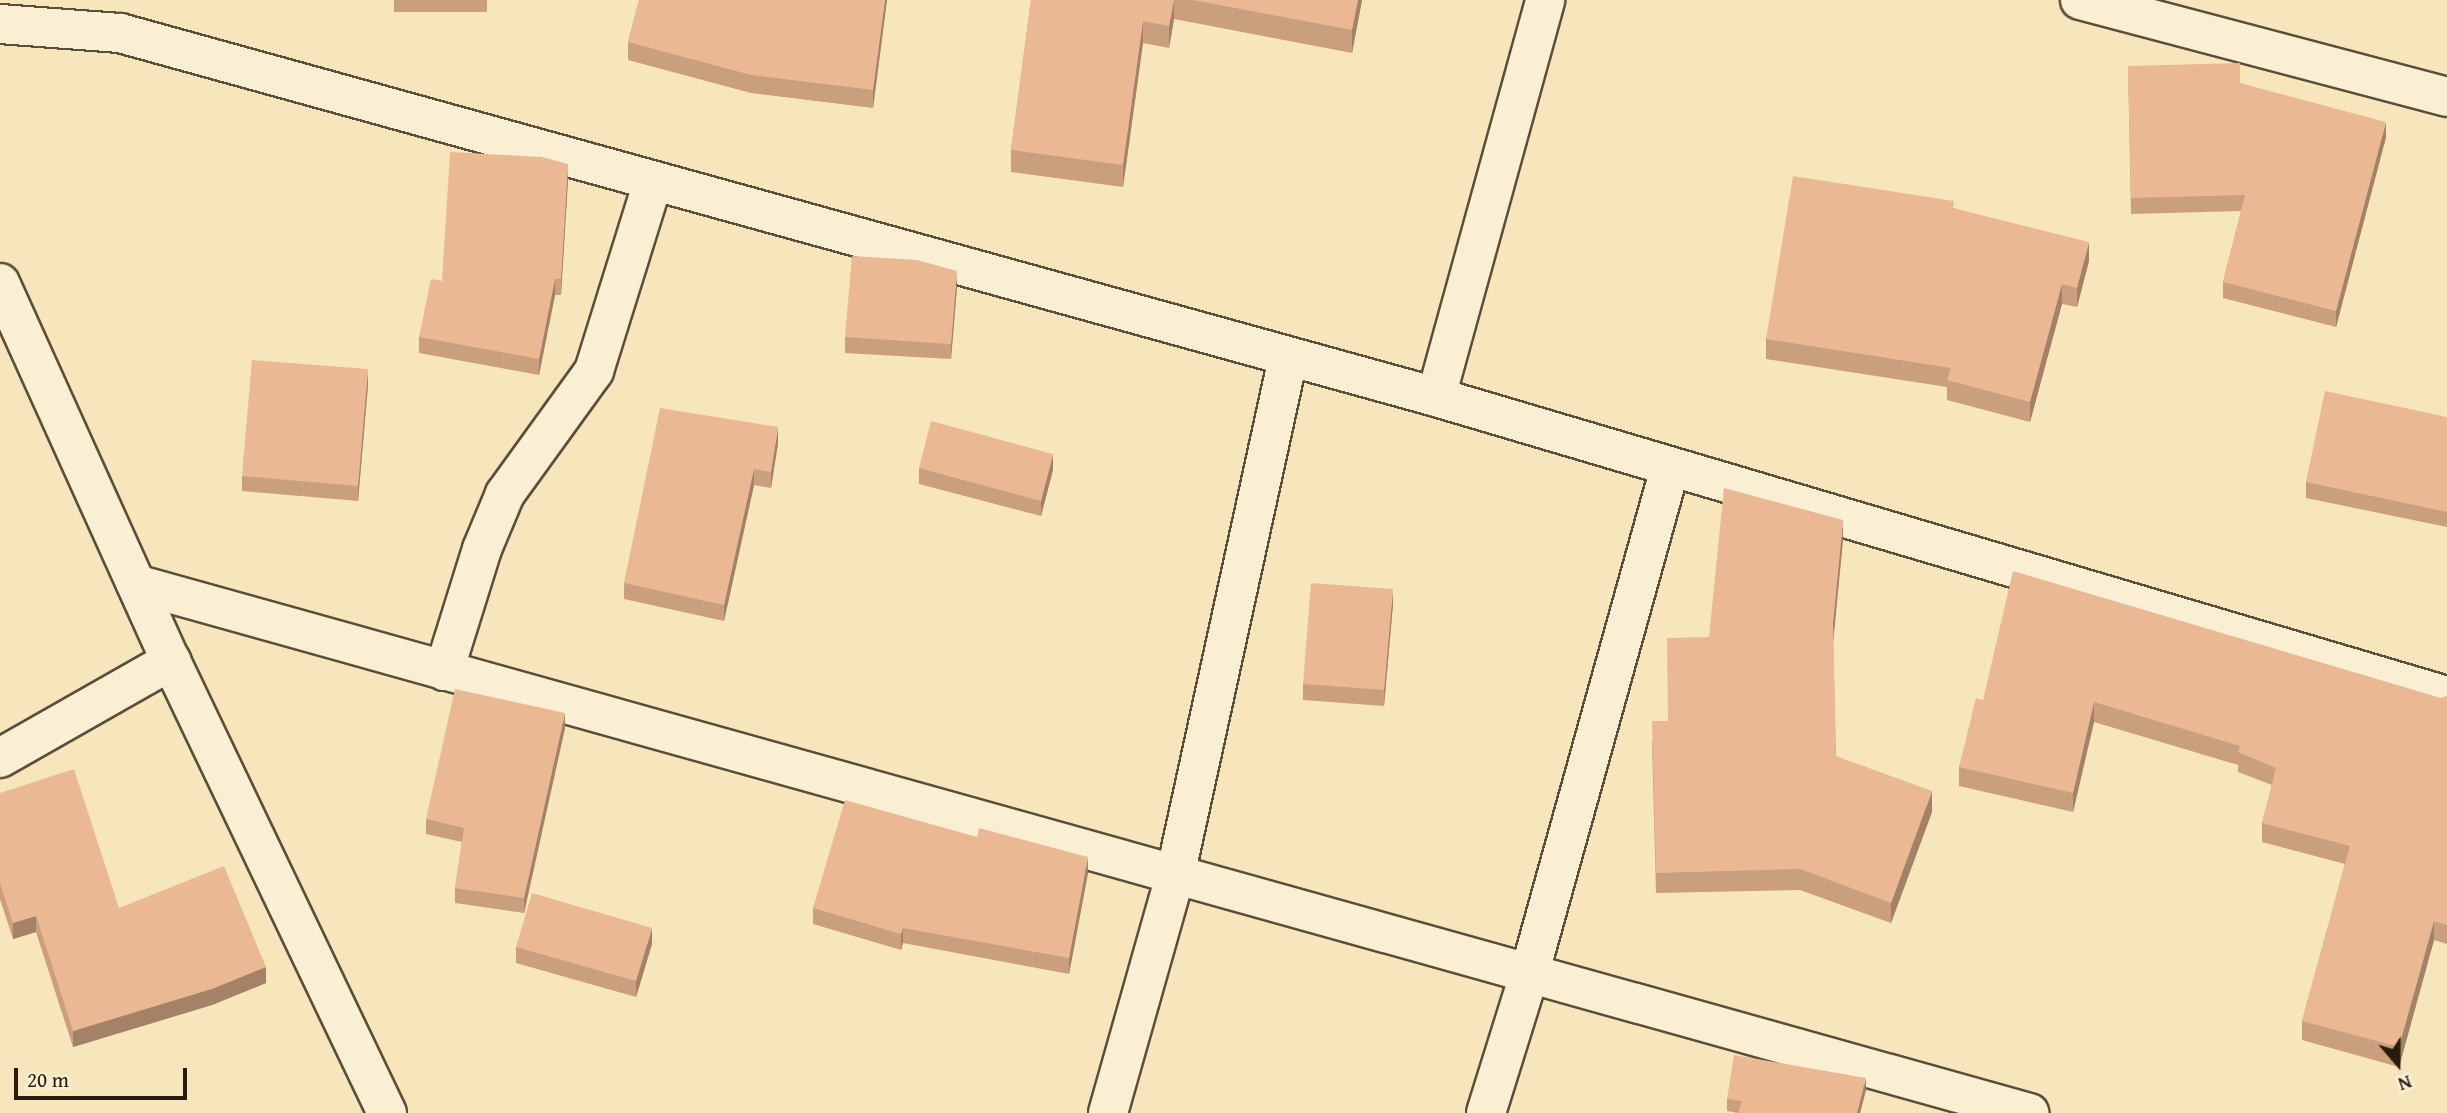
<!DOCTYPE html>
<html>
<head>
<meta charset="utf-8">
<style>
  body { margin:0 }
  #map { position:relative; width:2447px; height:1113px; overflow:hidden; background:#f7e6bc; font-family:"Gentium Book Plus",serif }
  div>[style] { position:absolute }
  .roads { filter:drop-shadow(2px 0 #5b4e3a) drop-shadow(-2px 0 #5b4e3a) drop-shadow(0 2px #5b4e3a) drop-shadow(0 -2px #5b4e3a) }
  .minor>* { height:38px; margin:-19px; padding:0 19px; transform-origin:19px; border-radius:19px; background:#faefd3 }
  .wall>* { inset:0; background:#c99f7e }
  .shaded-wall>* { inset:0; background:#a48267 }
  .building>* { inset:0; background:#eab993 }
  span { translate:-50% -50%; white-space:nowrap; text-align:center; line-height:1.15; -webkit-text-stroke:5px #faefd3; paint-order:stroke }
  .north { position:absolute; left:2363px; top:1029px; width:70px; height:70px; -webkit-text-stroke:5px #faefd3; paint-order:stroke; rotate:160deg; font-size:19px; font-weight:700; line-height:28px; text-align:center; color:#271c0e }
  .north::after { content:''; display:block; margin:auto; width:24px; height:32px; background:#271c0e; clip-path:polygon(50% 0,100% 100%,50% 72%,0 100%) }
  .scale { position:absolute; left:14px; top:1068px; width:173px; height:32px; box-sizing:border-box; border:4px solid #271c0e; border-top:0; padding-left:9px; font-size:21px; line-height:24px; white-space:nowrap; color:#271c0e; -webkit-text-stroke:5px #faefd3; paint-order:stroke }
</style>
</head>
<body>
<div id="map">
  <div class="roads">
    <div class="minor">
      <i style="left:2080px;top:0;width:380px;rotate:14.8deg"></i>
      <i style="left:0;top:24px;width:120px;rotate:4.3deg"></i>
      <i style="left:120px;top:33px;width:1365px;rotate:15.46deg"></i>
      <i style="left:1436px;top:397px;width:1054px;rotate:16.48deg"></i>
      <i style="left:0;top:283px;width:415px;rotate:65.7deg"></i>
      <i style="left:171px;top:661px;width:501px;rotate:64.46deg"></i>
      <i style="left:1436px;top:397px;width:412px;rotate:-74.6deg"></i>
      <i style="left:136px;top:584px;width:1966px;rotate:15.61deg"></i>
      <i style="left:444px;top:671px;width:128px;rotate:-72.7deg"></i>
      <i style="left:482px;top:549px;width:60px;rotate:-67.3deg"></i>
      <i style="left:505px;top:494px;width:152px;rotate:-54.1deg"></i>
      <i style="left:594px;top:371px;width:198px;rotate:-72.7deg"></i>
      <i style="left:0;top:758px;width:197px;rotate:-29.6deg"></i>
      <i style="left:1108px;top:1113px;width:246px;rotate:-74.2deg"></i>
      <i style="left:1175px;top:876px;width:530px;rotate:-77.69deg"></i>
      <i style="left:1486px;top:1113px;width:145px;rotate:-72.7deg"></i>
      <i style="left:1529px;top:975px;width:526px;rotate:-74.46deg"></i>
    </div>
  </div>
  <div class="wall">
    <i style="clip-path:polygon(394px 0,487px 0,487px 12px,394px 12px)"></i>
    <i style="clip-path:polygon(639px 0,887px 0,873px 108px,751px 93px,628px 60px,628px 42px)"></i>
    <i style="clip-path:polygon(1031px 0,1362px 0,1352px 53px,1174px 19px,1169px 48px,1143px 43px,1123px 187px,1011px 172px,1011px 150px)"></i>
    <i style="clip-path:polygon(2128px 66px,2240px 83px,2386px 137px,2336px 327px,2223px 298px,2223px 282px,2241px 211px,2131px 214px)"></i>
    <i style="clip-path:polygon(568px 180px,561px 295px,555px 295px,539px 375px,419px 353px,419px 337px,442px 281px)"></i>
    <i style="clip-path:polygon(1954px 208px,2089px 261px,2077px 307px,2062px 304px,2030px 422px,1947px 400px,1947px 387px,1766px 359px,1766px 339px)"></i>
    <i style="clip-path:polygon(957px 287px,951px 359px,845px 353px,845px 337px)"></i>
    <i style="clip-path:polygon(368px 385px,358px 501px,242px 491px,242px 476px)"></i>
    <i style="clip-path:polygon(2447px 417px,2447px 527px,2306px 498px,2306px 482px)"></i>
    <i style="clip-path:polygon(778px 443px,771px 488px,754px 485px,724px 621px,624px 599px,624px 583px)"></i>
    <i style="clip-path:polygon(919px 468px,1053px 470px,1041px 516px,919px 484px)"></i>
    <i style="clip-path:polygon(1843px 540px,1833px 640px,1836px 756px,1932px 812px,1891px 923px,1800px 890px,1656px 893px,1652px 742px,1668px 721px,1709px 637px)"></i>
    <i style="clip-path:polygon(1393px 604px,1384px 706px,1303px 700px,1303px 684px)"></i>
    <i style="clip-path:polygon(2447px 696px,2447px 944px,2434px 940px,2399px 1067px,2302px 1040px,2302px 1021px,2345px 864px,2262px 842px,2262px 823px,2272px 785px,2238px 772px,2238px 765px,2094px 722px,2073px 812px,1959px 786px,1959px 767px,1983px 700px,2441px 698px)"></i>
    <i style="clip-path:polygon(565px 728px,524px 913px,455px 903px,455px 888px,462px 842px,426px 834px,426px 819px)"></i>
    <i style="clip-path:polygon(0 793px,119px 908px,266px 983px,212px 1005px,73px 1047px,36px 932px,13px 939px,0 899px)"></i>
    <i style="clip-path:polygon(1088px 873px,1069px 974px,903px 943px,901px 950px,813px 924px,813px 908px)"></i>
    <i style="clip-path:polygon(652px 944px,636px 997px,516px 963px,516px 947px)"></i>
    <i style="clip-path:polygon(1866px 1090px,1860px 1113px,1738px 1113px,1727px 1111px,1727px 1099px)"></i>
  </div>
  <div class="shaded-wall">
    <i style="clip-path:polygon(885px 0,887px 0,873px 108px,873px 90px)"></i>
    <i style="clip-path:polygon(1174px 0,1174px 19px,1169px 48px,1169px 26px)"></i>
    <i style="clip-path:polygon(1358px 0,1362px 0,1352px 53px,1352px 30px)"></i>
    <i style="clip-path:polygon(1143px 21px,1143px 43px,1123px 187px,1123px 165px)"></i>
    <i style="clip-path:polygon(2386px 122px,2386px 137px,2336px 327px,2336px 311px)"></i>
    <i style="clip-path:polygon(568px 164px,568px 180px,561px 295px,561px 279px)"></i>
    <i style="clip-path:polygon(2089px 242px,2089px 261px,2077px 307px,2077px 288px)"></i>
    <i style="clip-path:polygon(957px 271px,957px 287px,951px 359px,951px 344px)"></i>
    <i style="clip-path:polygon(555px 279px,555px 295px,539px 375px,539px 359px)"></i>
    <i style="clip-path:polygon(2062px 284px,2062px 304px,2030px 422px,2030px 402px)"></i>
    <i style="clip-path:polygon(368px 369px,368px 385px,358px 501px,358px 486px)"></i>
    <i style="clip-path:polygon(778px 427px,778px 443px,771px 488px,771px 472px)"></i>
    <i style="clip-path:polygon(1053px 454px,1053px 470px,1041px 516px,1041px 501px)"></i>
    <i style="clip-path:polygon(754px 469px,754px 485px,724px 621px,724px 605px)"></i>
    <i style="clip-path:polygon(1843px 520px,1843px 540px,1833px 644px,1833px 623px)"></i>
    <i style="clip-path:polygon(1393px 589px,1393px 604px,1384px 706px,1384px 690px)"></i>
    <i style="clip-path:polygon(2094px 702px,2094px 722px,2073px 812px,2073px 793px)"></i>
    <i style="clip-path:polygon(565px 713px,565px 728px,524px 913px,524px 898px)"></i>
    <i style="clip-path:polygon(1932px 791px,1932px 812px,1891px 923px,1891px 903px)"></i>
    <i style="clip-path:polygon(1088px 857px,1088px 873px,1069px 974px,1069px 958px)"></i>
    <i style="clip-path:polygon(36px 916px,36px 932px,13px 939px,13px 923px)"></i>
    <i style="clip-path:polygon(2434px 921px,2434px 940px,2399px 1067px,2399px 1047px)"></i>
    <i style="clip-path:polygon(652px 928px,652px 944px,636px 997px,636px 981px)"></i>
    <i style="clip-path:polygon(903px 928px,903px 943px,901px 950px,901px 934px)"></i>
    <i style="clip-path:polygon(266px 967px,266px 983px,212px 1005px,73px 1047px,73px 1031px)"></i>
    <i style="clip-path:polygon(1866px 1078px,1866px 1090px,1860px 1113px,1857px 1113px)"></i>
  </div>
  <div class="building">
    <i style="clip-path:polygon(639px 0,885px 0,873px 90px,751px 75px,628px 42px)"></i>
    <i style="clip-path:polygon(1031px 0,1174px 0,1169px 26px,1143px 21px,1123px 165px,1011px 150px)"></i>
    <i style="clip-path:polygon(1193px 0,1358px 0,1352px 30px)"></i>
    <i style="clip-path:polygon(2240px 63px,2240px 83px,2386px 122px,2336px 311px,2223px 282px,2245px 195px,2131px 198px,2128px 66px)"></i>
    <i style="clip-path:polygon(450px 152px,542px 157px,568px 164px,561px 279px,555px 279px,539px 359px,419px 337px,431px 279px,442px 281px)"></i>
    <i style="clip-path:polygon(1793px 176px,1954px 201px,1953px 208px,2089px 242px,2077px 288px,2062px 284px,2030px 402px,1947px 380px,1951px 368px,1766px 339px)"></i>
    <i style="clip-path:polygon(852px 256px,917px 260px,957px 271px,951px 344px,845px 337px)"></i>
    <i style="clip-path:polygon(252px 360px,368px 369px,358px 486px,242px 476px)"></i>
    <i style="clip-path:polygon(2325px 391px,2447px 417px,2447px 512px,2306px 482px)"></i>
    <i style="clip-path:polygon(660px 408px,778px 427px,771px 472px,754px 469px,724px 605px,624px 583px)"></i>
    <i style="clip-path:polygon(931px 421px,1053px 454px,1041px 501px,919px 468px)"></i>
    <i style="clip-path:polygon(1724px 488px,1843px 520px,1833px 623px,1836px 756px,1932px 791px,1891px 903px,1800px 869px,1656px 873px,1652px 721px,1668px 721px,1667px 638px,1709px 637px)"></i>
    <i style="clip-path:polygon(2013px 571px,2441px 698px,2447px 696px,2447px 925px,2434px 921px,2399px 1047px,2302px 1021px,2350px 846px,2262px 823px,2276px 768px,2238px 752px,2240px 746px,2094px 702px,2073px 793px,1959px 767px,1976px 698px,1983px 700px)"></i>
    <i style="clip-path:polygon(1311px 583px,1393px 589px,1384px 690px,1303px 684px)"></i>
    <i style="clip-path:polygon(455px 689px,565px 713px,524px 898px,455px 888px,464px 828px,426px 819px)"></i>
    <i style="clip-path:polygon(74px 769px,119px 908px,224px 866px,266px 967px,212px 989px,73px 1031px,36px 916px,13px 923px,0 883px,0 793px)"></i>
    <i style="clip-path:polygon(845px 800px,977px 837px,979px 828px,1088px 857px,1069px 958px,903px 928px,901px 934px,813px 908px)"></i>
    <i style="clip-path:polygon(532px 893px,652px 928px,636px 981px,516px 947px)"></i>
    <i style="clip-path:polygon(1734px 1055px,1866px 1078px,1857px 1113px,1738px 1113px,1742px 1101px,1727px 1099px)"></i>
  </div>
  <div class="north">N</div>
  <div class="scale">20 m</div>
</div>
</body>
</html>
